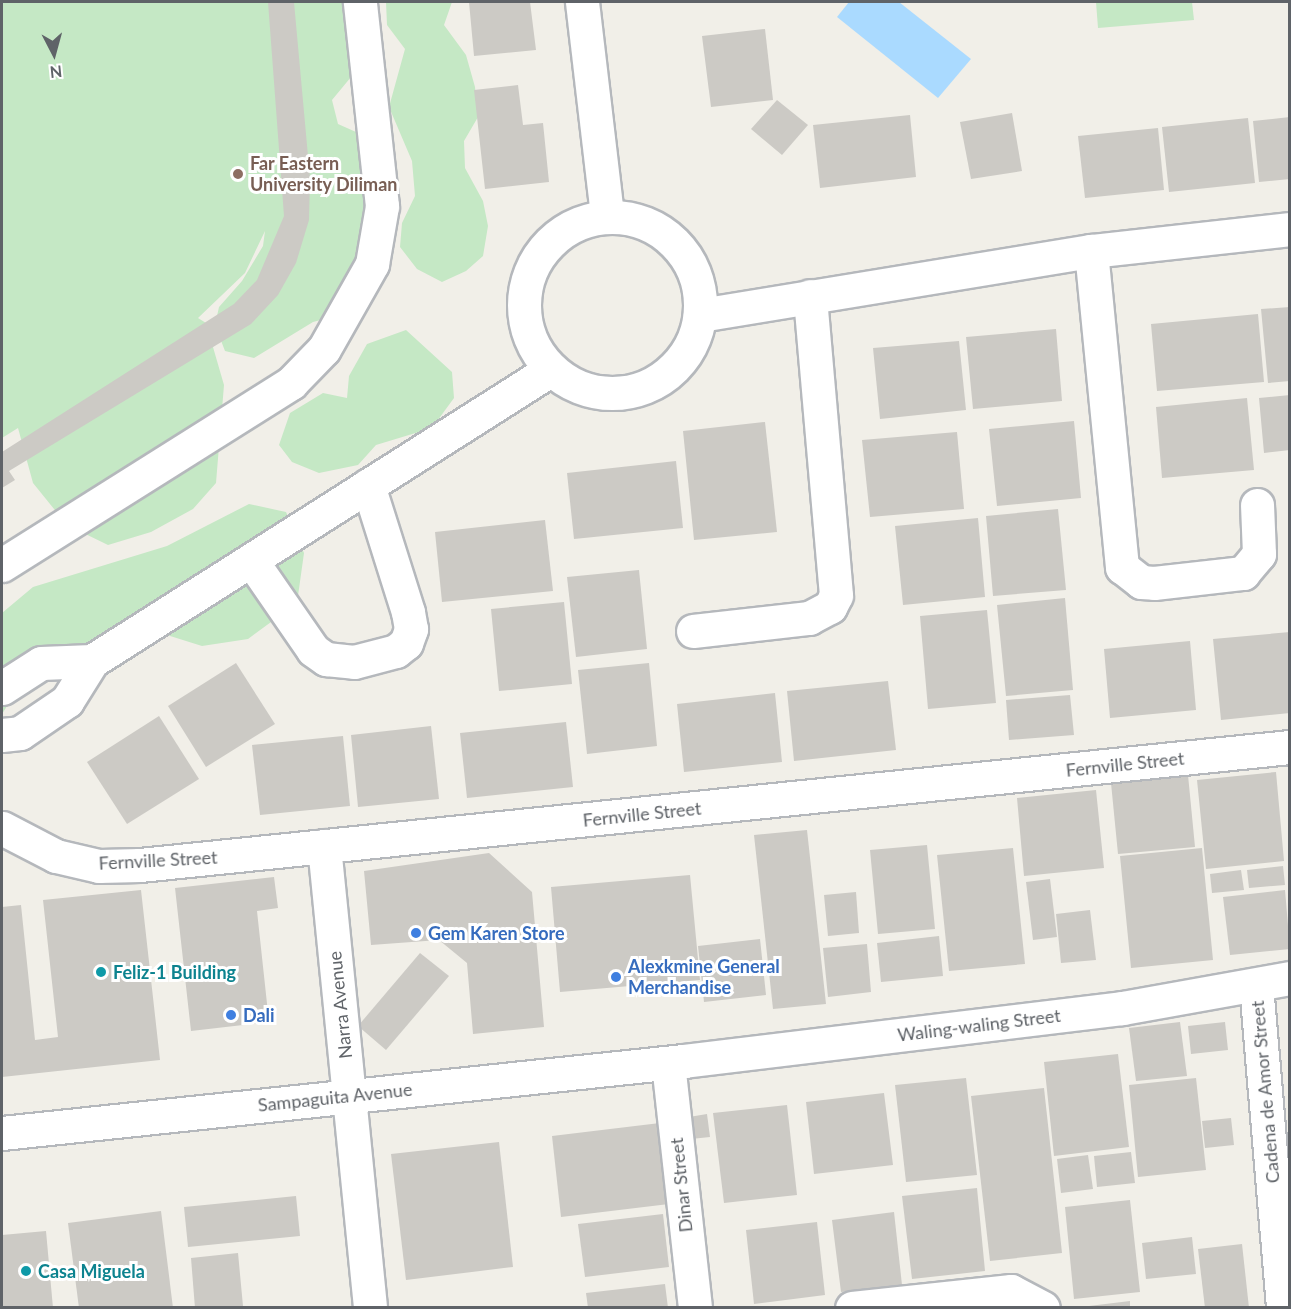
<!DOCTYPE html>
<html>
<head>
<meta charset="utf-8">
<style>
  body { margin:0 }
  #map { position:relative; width:1291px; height:1309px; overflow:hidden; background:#f1efe8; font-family:Lato,sans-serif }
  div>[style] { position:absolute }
  .green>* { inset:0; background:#c5e8c5 }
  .water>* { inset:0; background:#aadaff }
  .building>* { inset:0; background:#cccac5 }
  .roads { filter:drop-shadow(2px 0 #b5b8bc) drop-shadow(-2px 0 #b5b8bc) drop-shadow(0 2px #b5b8bc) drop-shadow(0 -2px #b5b8bc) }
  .minor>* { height:33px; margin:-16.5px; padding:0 16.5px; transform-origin:16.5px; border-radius:16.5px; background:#fff }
  .minor>.ring { margin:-16.5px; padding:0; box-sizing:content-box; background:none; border:33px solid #fff; border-radius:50% }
  .dots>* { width:16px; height:16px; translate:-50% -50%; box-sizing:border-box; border:3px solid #fff; border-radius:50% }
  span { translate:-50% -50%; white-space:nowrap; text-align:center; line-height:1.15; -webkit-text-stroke:6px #fff; paint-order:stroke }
  .education-label { font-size:18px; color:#785e54; font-weight:700 }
  .left { translate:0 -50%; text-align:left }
  .street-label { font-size:18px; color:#5f6368 }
  .shop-label { font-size:18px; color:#366cbe; font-weight:700 }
  .culture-label { font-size:18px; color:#0d838f; font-weight:700 }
  .frame { position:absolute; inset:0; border:3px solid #5f6368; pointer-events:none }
  .north { position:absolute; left:24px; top:24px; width:60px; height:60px; -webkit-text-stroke:4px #fff; paint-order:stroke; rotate:174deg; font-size:16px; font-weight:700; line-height:24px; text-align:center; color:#5f6368 }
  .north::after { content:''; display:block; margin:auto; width:21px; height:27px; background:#5f6368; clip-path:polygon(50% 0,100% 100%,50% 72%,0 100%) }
</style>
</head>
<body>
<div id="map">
  <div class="green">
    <i style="clip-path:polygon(2px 2px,359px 2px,356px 71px,332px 100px,338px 124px,365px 136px,378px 239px,387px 271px,369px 307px,313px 322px,254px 358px,225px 351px,215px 325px,219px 307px,242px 281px,263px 246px,265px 231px,245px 273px,198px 318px,206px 323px,224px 385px,216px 483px,193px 509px,151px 532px,108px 545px,67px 525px,33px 483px,18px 428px,2px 438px)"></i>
    <i style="clip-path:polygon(386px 2px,452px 2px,444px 25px,466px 55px,475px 87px,478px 117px,464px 141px,465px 168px,483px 201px,488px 226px,483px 256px,466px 271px,442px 282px,417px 269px,400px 247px,402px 223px,415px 196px,412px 161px,389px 107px,405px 49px,387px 25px)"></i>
    <i style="clip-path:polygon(1096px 2px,1192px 2px,1194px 20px,1098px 28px)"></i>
    <i style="clip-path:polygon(406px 330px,452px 372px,454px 398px,432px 428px,376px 445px,358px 465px,319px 473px,292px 462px,279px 445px,290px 413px,323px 393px,347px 398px,349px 376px,367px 344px)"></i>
    <i style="clip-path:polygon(249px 504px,286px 512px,304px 553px,297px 603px,248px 639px,202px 646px,151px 630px,16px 692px,2px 714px,2px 613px,33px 587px,167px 546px)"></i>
  </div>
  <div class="water">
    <i style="clip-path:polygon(849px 2px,899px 2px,971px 59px,938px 98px,837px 17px)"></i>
  </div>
  <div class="building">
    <i style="clip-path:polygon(268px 2px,294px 2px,310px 178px,309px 220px,296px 263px,278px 295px,251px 324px,9px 471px,15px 480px,2px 488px,2px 452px,234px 304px,257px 280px,284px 216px)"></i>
    <i style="clip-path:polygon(469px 2px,530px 2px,536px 50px,474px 56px)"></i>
    <i style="clip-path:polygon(765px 29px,773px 100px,711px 107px,702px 36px)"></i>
    <i style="clip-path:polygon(518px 85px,523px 125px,543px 123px,549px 182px,485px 189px,474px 90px)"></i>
    <i style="clip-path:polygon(777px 100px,808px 125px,782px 155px,751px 129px)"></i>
    <i style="clip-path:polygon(1012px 113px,1022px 171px,971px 179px,960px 122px)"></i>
    <i style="clip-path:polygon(910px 115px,916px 177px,820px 188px,813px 125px)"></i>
    <i style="clip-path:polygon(1290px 117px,1290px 179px,1259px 182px,1253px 121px)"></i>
    <i style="clip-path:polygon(1248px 118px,1255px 183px,1169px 192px,1162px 127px)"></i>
    <i style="clip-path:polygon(1158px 128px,1164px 190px,1085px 198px,1078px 136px)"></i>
    <i style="clip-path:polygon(1290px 307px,1290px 381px,1268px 383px,1261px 309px)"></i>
    <i style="clip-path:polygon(1258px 314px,1264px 382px,1157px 391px,1151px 324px)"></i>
    <i style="clip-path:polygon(1056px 329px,1062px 401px,973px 409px,966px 337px)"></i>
    <i style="clip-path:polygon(959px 341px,966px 410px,880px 419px,873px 348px)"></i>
    <i style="clip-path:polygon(1290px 395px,1290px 450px,1264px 453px,1259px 398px)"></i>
    <i style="clip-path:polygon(1247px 398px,1254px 470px,1162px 478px,1156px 407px)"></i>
    <i style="clip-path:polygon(1074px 421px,1081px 498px,997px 506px,989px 429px)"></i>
    <i style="clip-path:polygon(765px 422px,777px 532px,694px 540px,683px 431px)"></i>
    <i style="clip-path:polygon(957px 432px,964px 509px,870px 517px,862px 440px)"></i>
    <i style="clip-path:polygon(676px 461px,683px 528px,574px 539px,567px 473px)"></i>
    <i style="clip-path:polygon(1058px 509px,1066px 590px,993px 596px,986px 516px)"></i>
    <i style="clip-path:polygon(978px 518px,985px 597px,903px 605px,895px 526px)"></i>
    <i style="clip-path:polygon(545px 520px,553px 591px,442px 602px,435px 532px)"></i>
    <i style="clip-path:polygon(639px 570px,647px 649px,576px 657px,567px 577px)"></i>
    <i style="clip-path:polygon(1065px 598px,1073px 690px,1006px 696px,997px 605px)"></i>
    <i style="clip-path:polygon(564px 602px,572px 684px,499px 691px,491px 609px)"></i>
    <i style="clip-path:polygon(987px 610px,996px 703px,928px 709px,920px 616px)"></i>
    <i style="clip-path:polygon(1290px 632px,1290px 713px,1221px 720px,1213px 639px)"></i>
    <i style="clip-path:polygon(1190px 641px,1196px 710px,1110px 718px,1104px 649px)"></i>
    <i style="clip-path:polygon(236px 663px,275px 724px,206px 767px,168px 706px)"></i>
    <i style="clip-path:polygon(649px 663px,657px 746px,587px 754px,578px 670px)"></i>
    <i style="clip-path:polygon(888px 681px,896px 750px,794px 761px,787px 691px)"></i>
    <i style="clip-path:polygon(775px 693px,782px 762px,684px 772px,677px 704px)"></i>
    <i style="clip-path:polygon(1070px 695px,1074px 735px,1009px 740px,1006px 700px)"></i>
    <i style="clip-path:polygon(159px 716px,199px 779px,127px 824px,87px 762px)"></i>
    <i style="clip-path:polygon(566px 722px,573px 787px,467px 798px,460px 733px)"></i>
    <i style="clip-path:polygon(431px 726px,439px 799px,358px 807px,351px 735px)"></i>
    <i style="clip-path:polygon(343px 736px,350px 806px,260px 815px,252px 745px)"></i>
    <i style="clip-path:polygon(1276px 772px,1284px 861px,1206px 869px,1197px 780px)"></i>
    <i style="clip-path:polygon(1188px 775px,1195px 847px,1118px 854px,1111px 783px)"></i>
    <i style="clip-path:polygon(1096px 790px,1104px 868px,1024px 876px,1017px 798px)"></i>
    <i style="clip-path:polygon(807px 830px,826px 1004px,773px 1009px,754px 835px)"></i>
    <i style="clip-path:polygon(927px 845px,935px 929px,878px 934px,870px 850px)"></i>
    <i style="clip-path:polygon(1013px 848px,1025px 964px,949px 971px,937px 855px)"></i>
    <i style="clip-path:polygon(1202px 848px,1213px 960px,1131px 968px,1120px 856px)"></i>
    <i style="clip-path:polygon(489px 853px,532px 892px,544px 1027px,473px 1034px,467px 963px,439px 940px,371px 945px,364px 871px)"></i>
    <i style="clip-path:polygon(1283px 866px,1285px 885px,1249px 888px,1247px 870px)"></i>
    <i style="clip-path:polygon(1241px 870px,1244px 890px,1212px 893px,1210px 874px)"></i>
    <i style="clip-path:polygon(690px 875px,700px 980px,560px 992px,551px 887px)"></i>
    <i style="clip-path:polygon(274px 877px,278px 908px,257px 911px,269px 1022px,191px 1031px,175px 888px)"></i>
    <i style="clip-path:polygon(1050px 879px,1057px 937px,1033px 940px,1026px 882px)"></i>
    <i style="clip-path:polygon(141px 890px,160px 1060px,2px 1077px,2px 907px,21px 905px,35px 1040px,58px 1037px,43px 900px)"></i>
    <i style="clip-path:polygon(1285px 890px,1290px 949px,1230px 955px,1223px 897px)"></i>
    <i style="clip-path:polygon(856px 892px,859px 933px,828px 936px,824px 895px)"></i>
    <i style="clip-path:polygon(1090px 910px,1096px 960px,1061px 963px,1056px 914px)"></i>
    <i style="clip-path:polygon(939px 936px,943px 976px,881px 982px,877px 943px)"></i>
    <i style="clip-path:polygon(760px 939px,766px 995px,704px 1002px,698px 946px)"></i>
    <i style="clip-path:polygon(867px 944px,871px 992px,828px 997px,823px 948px)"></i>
    <i style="clip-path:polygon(420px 953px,449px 976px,386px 1050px,358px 1026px)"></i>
    <i style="clip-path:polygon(1180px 1022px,1187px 1076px,1136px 1081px,1129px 1028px)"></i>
    <i style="clip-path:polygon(1225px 1022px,1228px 1050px,1191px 1054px,1188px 1026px)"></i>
    <i style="clip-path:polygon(1118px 1054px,1129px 1147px,1054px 1156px,1044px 1062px)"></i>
    <i style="clip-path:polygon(966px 1078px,977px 1175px,906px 1182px,895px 1085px)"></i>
    <i style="clip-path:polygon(1196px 1078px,1206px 1170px,1138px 1177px,1129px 1085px)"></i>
    <i style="clip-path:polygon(1044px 1088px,1062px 1253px,990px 1261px,971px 1096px)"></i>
    <i style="clip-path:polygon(884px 1093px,893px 1165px,814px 1174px,806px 1102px)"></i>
    <i style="clip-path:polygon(787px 1105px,797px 1195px,724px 1203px,713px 1113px)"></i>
    <i style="clip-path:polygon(707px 1114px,710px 1137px,691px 1139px,689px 1117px)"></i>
    <i style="clip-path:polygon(1231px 1118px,1234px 1145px,1205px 1148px,1202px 1121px)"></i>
    <i style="clip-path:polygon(660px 1123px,669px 1204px,561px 1217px,552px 1136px)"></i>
    <i style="clip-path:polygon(499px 1142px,513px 1267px,406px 1280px,391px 1154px)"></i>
    <i style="clip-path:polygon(1131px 1152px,1135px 1183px,1097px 1187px,1094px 1156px)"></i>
    <i style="clip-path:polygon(1088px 1155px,1093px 1189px,1061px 1193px,1057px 1159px)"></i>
    <i style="clip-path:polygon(977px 1188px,985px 1271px,912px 1279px,902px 1196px)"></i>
    <i style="clip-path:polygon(296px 1196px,300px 1236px,188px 1247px,184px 1207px)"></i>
    <i style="clip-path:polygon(1130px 1200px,1140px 1292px,1074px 1299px,1065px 1207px)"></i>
    <i style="clip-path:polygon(161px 1211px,173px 1308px,79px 1308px,68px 1223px)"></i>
    <i style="clip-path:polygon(894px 1212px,902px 1285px,841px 1292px,832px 1220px)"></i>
    <i style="clip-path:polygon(663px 1214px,669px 1267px,585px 1277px,578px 1224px)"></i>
    <i style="clip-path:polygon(817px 1222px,825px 1295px,754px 1304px,746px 1230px)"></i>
    <i style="clip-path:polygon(46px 1231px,53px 1308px,2px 1308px,2px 1235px)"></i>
    <i style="clip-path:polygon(1192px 1237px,1196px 1274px,1146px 1279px,1142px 1243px)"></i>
    <i style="clip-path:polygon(1242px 1244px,1249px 1308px,1205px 1308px,1198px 1249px)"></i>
    <i style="clip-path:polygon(238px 1253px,243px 1306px,195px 1308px,191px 1258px)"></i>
    <i style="clip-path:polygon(665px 1284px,668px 1308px,588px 1308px,586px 1293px)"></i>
    <i style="clip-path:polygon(1130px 1301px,1130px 1308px,1089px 1308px,1089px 1306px)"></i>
  </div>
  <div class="roads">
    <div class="minor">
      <i style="left:582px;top:2px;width:215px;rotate:83.3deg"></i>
      <i class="ring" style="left:524px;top:217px;width:143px;height:143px"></i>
      <i style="left:1091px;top:251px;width:318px;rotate:84.4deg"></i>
      <i style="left:1122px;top:567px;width:24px;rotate:38deg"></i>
      <i style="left:1141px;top:582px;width:13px;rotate:4deg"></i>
      <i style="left:1154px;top:583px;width:90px;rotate:-6.4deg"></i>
      <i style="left:1243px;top:573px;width:25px;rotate:-50deg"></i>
      <i style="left:1259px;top:554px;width:49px;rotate:-92.3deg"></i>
      <i style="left:700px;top:315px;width:396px;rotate:-9.3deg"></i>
      <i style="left:1091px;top:251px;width:200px;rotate:-6.3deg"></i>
      <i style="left:251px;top:560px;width:109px;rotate:55.4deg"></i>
      <i style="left:313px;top:650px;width:16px;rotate:35deg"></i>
      <i style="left:326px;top:659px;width:28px;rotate:6deg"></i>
      <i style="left:354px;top:662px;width:43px;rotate:-14.7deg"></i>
      <i style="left:396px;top:651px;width:13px;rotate:-39deg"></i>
      <i style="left:406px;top:643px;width:15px;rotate:-70deg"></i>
      <i style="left:411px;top:629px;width:17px;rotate:-100deg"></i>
      <i style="left:408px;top:612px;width:133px;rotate:-107.5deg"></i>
      <i style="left:2px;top:565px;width:342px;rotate:-32.2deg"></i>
      <i style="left:291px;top:383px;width:47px;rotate:-45.9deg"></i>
      <i style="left:324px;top:349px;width:98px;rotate:-60.5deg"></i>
      <i style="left:372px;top:264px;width:59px;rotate:-80.2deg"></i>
      <i style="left:382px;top:206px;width:205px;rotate:-96.2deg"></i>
      <i style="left:693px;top:631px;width:117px;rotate:-6.4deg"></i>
      <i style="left:809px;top:618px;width:24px;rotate:-28deg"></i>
      <i style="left:830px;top:607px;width:13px;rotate:-63deg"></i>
      <i style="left:836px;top:595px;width:300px;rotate:-95deg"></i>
      <i style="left:2px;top:688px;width:46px;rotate:-32.7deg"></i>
      <i style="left:41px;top:663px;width:51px;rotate:-2.2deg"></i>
      <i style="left:2px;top:735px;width:18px;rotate:-6deg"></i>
      <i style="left:20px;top:733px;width:57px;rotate:-34.2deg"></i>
      <i style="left:67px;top:701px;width:47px;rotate:-58deg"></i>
      <i style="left:92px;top:661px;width:543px;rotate:-32.43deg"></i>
      <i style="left:2px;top:828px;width:61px;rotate:27.4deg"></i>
      <i style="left:56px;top:856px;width:44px;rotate:13.1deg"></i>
      <i style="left:99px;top:866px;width:41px;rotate:-1.4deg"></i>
      <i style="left:140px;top:865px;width:1156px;rotate:-5.86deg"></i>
      <i style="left:324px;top:846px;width:464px;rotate:84.3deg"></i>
      <i style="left:1256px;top:985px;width:324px;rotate:85.2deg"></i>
      <i style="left:668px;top:1063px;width:246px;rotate:83.7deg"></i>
      <i style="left:2px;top:1133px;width:686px;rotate:-6.03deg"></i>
      <i style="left:684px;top:1061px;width:441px;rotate:-6.9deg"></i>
      <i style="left:1122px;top:1008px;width:171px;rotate:-10.1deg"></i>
      <i style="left:852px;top:1308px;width:160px;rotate:-6.1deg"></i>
      <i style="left:1011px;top:1291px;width:36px;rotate:28deg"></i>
    </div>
  </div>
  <div class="dots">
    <i style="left:238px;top:174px;background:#8d6e63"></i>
    <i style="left:416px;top:933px;background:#3f7fe0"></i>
    <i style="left:101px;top:972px;background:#0f9aa8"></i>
    <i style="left:616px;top:977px;background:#3f7fe0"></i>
    <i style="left:231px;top:1015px;background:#3f7fe0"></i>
    <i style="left:26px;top:1271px;background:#0f9aa8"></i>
  </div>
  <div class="education-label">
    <span class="left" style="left:250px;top:174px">Far Eastern<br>University Diliman</span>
  </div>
  <div class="street-label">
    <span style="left:1125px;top:764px;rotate:-6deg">Fernville Street</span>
    <span style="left:642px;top:814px;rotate:-6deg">Fernville Street</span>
    <span style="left:158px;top:860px;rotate:-3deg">Fernville Street</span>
    <span style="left:340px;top:1005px;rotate:-96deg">Narra Avenue</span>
    <span style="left:979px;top:1025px;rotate:-7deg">Waling-waling Street</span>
    <span style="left:1265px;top:1092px;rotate:-95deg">Cadena de Amor Street</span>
    <span style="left:335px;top:1097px;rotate:-6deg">Sampaguita Avenue</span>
    <span style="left:681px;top:1185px;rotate:-96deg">Dinar Street</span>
  </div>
  <div class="shop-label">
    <span class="left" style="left:428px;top:933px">Gem Karen Store</span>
    <span class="left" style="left:628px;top:977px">Alexkmine General<br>Merchandise</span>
    <span class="left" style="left:243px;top:1015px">Dali</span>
  </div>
  <div class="culture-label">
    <span class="left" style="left:113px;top:972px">Feliz-1 Building</span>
    <span class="left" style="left:38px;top:1271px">Casa Miguela</span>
  </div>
  <div class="frame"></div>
  <div class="north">N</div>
</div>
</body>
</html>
